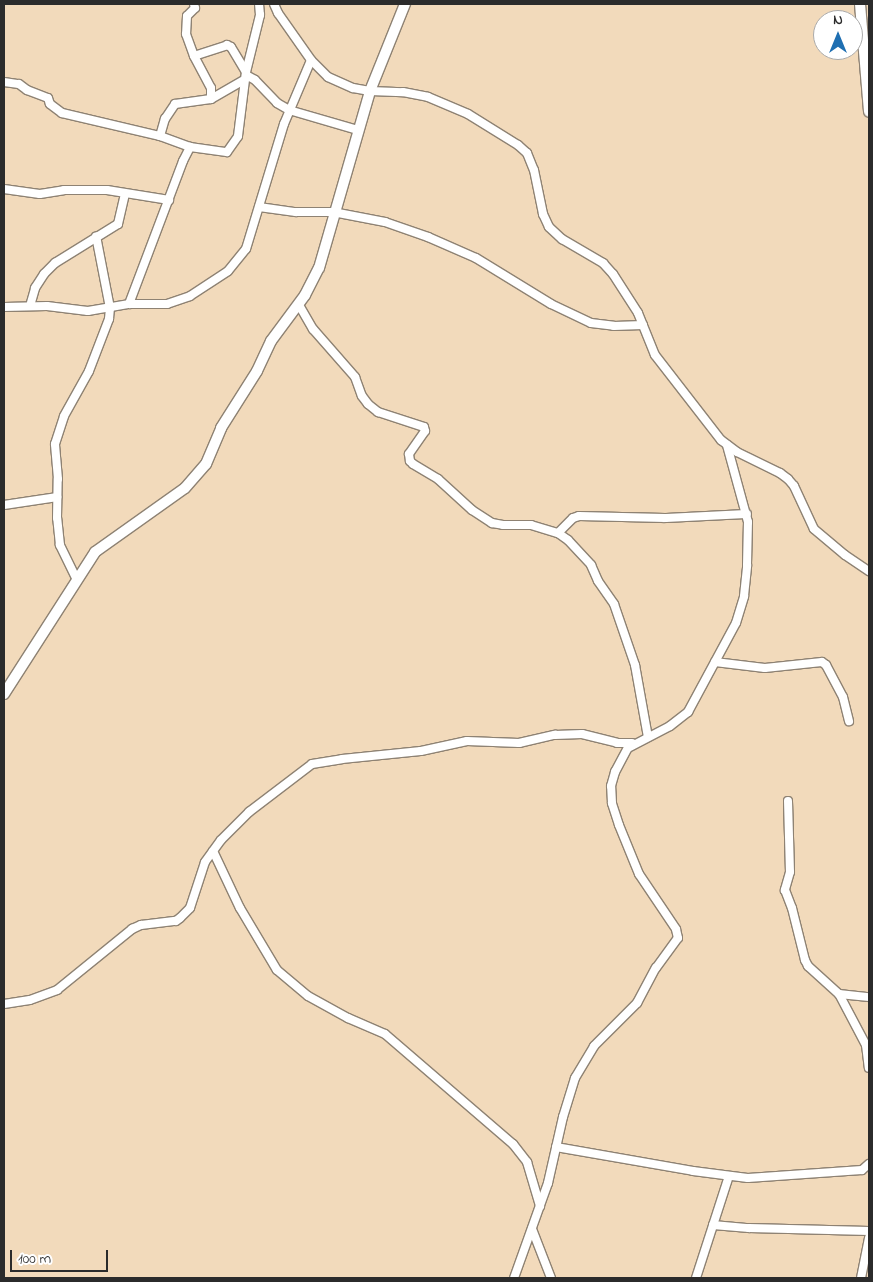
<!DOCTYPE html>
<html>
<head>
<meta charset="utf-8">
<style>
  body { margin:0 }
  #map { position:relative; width:873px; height:1282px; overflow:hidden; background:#f2dabb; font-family:"Indie Flower",sans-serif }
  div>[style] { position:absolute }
  .roads { filter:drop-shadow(1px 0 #8e8273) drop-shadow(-1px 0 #8e8273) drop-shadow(0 1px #8e8273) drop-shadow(0 -1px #8e8273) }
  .minor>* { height:8px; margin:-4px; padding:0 4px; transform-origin:4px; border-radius:4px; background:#fff }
  .tertiary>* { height:10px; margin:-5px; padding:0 5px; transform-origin:5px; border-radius:5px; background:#fff }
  span { translate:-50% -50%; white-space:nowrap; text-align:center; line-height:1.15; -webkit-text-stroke:5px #fff; paint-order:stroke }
  .frame { position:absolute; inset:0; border:5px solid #2b2b2b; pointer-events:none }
  .north { position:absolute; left:813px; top:10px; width:50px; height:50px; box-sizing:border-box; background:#fff; border:1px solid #aaa; border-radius:50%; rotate:0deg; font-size:14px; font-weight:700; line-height:20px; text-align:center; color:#2b2b2b }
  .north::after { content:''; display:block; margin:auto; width:18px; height:22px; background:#1f6fb2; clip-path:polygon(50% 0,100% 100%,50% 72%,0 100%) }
  .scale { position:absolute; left:10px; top:1250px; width:98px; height:22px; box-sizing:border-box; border:2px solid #2b2b2b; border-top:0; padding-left:6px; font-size:15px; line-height:18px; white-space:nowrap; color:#2b2b2b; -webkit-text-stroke:4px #fff; paint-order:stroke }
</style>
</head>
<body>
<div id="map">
  <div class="roads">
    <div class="minor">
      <i style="left:194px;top:4px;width:4px;rotate:76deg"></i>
      <i style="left:195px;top:8px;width:11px;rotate:135deg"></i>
      <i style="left:187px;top:16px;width:18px;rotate:93deg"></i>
      <i style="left:186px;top:34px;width:23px;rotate:70deg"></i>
      <i style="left:194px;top:56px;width:36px;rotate:62deg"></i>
      <i style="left:211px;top:88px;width:11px;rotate:90deg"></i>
      <i style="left:274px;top:4px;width:10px;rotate:66deg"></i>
      <i style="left:278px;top:13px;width:57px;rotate:54.9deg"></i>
      <i style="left:311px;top:60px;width:24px;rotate:45deg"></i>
      <i style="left:328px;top:77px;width:27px;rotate:24deg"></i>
      <i style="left:353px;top:88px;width:17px;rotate:10deg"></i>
      <i style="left:370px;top:91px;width:33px;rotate:2deg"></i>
      <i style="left:403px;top:92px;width:25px;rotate:11deg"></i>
      <i style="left:428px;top:97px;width:43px;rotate:23deg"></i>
      <i style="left:468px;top:114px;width:59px;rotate:31.8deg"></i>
      <i style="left:518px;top:145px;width:12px;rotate:42deg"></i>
      <i style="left:527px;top:153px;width:18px;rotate:68deg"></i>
      <i style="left:534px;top:170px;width:45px;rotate:78.4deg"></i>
      <i style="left:543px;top:214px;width:14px;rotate:65deg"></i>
      <i style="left:549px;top:227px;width:18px;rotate:43deg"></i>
      <i style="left:562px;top:239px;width:48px;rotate:30.3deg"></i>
      <i style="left:603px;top:263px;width:15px;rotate:48deg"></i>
      <i style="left:613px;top:274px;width:46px;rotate:57.3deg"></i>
      <i style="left:638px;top:313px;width:45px;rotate:68deg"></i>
      <i style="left:655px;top:355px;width:108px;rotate:52.2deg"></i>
      <i style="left:721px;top:440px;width:20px;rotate:37deg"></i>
      <i style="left:737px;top:452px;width:48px;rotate:26deg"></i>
      <i style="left:780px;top:473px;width:10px;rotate:37deg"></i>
      <i style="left:788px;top:479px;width:9px;rotate:49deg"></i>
      <i style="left:794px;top:486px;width:47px;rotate:65.1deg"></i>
      <i style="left:814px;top:529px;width:40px;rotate:40deg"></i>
      <i style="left:845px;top:555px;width:29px;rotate:34deg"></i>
      <i style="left:194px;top:56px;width:35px;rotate:-18deg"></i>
      <i style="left:227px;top:45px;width:4px;rotate:27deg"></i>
      <i style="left:231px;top:47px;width:29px;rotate:59deg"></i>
      <i style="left:246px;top:75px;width:10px;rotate:29deg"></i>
      <i style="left:255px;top:80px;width:32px;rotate:46deg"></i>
      <i style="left:277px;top:103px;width:14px;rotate:30deg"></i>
      <i style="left:289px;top:110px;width:72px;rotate:16.2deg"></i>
      <i style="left:4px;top:82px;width:15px;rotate:8deg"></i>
      <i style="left:19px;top:84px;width:10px;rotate:37deg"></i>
      <i style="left:27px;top:90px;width:22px;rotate:21deg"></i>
      <i style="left:48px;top:98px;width:6px;rotate:72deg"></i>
      <i style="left:50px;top:104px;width:15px;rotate:37deg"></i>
      <i style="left:62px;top:113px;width:101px;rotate:13.2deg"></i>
      <i style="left:160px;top:136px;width:32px;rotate:20deg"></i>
      <i style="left:190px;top:147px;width:37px;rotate:8deg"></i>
      <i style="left:227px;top:152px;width:19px;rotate:-55deg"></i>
      <i style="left:238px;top:136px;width:64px;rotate:-82.9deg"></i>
      <i style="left:246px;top:72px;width:59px;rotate:-76.2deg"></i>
      <i style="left:260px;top:15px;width:11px;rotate:-95deg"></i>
      <i style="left:160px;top:136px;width:18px;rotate:-74deg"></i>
      <i style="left:165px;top:119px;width:18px;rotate:-56deg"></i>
      <i style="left:175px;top:104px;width:36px;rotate:-8deg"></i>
      <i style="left:211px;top:99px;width:39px;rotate:-30deg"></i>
      <i style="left:4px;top:189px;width:36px;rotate:8deg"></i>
      <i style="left:40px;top:194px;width:24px;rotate:-9deg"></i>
      <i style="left:64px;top:190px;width:43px"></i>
      <i style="left:107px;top:190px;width:63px;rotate:9.2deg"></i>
      <i style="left:259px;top:207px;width:37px;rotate:8deg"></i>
      <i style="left:296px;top:212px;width:37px"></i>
      <i style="left:333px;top:212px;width:53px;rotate:10.9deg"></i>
      <i style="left:385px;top:222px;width:46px;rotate:19.2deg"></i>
      <i style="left:428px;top:237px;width:52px;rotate:23.6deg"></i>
      <i style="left:476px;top:258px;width:88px;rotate:31.5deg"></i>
      <i style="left:551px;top:304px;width:44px;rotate:25.4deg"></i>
      <i style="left:591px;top:323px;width:23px;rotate:7deg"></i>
      <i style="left:614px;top:326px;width:29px;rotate:-2deg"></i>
      <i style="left:129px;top:304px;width:153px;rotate:-69.3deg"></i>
      <i style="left:183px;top:161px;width:16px;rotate:-63deg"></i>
      <i style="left:299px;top:305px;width:28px;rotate:60deg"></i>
      <i style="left:313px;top:329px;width:64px;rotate:48.8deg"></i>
      <i style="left:355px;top:377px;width:20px;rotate:70deg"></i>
      <i style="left:362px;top:396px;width:10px;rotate:53deg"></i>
      <i style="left:368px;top:404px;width:13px;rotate:39deg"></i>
      <i style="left:378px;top:412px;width:48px;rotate:18.1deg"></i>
      <i style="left:424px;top:427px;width:4px;rotate:76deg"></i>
      <i style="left:425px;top:431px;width:28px;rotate:125deg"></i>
      <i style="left:409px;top:454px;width:7px;rotate:82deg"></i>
      <i style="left:410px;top:461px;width:4px;rotate:45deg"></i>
      <i style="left:413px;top:464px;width:29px;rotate:31deg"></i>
      <i style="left:438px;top:479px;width:46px;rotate:42.4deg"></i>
      <i style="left:472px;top:510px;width:24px;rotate:33deg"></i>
      <i style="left:492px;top:523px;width:11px;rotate:10deg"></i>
      <i style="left:503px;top:525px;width:28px"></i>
      <i style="left:531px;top:525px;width:28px;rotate:17deg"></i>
      <i style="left:558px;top:533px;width:12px;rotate:35deg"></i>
      <i style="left:568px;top:540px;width:34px;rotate:47deg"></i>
      <i style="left:591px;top:565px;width:17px;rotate:66deg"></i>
      <i style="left:598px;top:581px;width:28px;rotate:55deg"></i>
      <i style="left:614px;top:604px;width:65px;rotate:71deg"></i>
      <i style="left:635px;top:665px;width:73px;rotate:79.8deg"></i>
      <i style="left:30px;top:306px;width:19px;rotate:-74deg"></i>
      <i style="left:35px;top:288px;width:17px;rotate:-57deg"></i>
      <i style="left:44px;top:274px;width:16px;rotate:-45deg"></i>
      <i style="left:55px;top:263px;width:74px;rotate:-31.8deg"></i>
      <i style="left:118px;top:224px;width:31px;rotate:-77deg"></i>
      <i style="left:4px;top:307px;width:43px;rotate:-1.3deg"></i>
      <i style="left:47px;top:306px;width:41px;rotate:7deg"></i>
      <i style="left:88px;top:311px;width:42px;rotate:-9.7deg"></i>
      <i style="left:129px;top:304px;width:38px"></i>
      <i style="left:167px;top:304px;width:24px;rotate:-19deg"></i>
      <i style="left:190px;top:296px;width:45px;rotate:-33.3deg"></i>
      <i style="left:228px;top:271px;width:28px;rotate:-51deg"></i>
      <i style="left:246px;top:249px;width:131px;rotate:-73.1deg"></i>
      <i style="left:284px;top:124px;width:69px;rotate:-67.1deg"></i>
      <i style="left:4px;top:505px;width:54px;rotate:-8.6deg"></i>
      <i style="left:558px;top:533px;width:21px;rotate:-45deg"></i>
      <i style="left:573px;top:518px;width:6px;rotate:-18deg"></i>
      <i style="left:579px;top:516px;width:86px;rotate:1.3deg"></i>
      <i style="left:665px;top:518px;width:82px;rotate:-2.8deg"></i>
      <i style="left:76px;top:578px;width:37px;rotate:-116deg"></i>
      <i style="left:60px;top:545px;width:27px;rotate:-96deg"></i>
      <i style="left:57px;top:518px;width:39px;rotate:-89deg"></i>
      <i style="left:58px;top:479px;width:35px;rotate:-95deg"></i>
      <i style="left:55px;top:444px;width:29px;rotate:-72deg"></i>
      <i style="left:64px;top:416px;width:51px;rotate:-60.9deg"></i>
      <i style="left:89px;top:371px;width:56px;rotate:-69deg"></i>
      <i style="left:109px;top:319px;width:11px;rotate:-85deg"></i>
      <i style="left:110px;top:308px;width:73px;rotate:-101deg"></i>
      <i style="left:715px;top:662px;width:50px;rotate:6.8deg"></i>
      <i style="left:765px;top:668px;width:57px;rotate:-6deg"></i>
      <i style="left:822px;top:662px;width:5px;rotate:37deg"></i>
      <i style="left:826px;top:665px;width:36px;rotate:62deg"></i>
      <i style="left:843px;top:697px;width:25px;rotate:76deg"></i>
      <i style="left:788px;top:801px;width:71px;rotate:88.4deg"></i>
      <i style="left:790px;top:872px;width:19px;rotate:106deg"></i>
      <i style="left:785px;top:890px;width:19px;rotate:69deg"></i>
      <i style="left:792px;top:908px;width:54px;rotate:76deg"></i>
      <i style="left:805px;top:960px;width:7px;rotate:63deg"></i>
      <i style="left:808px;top:966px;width:42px;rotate:42.1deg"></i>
      <i style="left:839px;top:994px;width:58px;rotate:62.1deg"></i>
      <i style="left:866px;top:1045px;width:23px;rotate:83deg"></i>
      <i style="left:213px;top:851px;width:63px;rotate:64.7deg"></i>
      <i style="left:240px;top:908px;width:72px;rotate:59.2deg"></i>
      <i style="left:277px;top:970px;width:40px;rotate:40deg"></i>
      <i style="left:308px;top:996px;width:46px;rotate:28.8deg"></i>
      <i style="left:348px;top:1018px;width:40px;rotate:23.4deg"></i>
      <i style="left:385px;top:1034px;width:169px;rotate:40.7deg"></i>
      <i style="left:513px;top:1144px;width:23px;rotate:52deg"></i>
      <i style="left:527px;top:1162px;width:46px;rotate:73.5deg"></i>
      <i style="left:839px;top:994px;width:30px;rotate:6deg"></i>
      <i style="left:4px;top:1004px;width:26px;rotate:-9deg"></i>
      <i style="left:30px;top:1000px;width:29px;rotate:-20deg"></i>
      <i style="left:57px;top:990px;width:97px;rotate:-39.1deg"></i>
      <i style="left:132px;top:929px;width:10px;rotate:-24deg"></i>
      <i style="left:141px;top:925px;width:35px;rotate:-7deg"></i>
      <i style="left:176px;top:921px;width:5px;rotate:-37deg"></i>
      <i style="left:180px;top:918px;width:14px;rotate:-45deg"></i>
      <i style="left:190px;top:908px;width:48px;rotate:-71.9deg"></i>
      <i style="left:205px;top:862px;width:27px;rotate:-54deg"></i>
      <i style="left:221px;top:840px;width:40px;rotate:-45deg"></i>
      <i style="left:249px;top:812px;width:79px;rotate:-37.3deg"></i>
      <i style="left:312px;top:764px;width:30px;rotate:-9deg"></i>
      <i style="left:342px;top:759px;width:79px;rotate:-5.8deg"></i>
      <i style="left:421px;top:751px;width:47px;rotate:-12.3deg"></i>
      <i style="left:467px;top:741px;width:52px;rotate:2.2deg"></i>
      <i style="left:519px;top:743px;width:37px;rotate:-13deg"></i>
      <i style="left:555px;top:735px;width:27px;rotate:-2deg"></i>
      <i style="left:582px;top:734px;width:36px;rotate:14deg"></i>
      <i style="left:617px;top:743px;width:15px"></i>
      <i style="left:556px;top:1147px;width:139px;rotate:9.9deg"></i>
      <i style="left:693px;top:1171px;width:55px;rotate:7.3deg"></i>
      <i style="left:748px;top:1178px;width:114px;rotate:-4deg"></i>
      <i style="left:862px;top:1170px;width:9px;rotate:-41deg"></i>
      <i style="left:713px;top:1225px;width:36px;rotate:5deg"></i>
      <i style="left:749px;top:1228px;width:120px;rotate:1.4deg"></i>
      <i style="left:532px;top:1229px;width:53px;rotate:68.8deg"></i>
      <i style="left:514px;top:1278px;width:101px;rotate:-70.3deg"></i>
      <i style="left:548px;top:1183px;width:68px;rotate:-77.2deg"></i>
      <i style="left:563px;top:1117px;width:41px;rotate:-72.9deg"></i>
      <i style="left:575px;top:1078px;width:37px;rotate:-59deg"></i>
      <i style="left:594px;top:1046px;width:61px;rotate:-45deg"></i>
      <i style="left:637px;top:1003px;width:40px;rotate:-62deg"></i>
      <i style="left:656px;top:968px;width:37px;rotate:-54deg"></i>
      <i style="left:678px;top:938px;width:9px;rotate:-103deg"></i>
      <i style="left:676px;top:929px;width:66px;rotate:-123.9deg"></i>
      <i style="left:639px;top:874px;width:53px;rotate:-112.2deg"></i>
      <i style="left:619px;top:825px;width:23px;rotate:-108deg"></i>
      <i style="left:612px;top:803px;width:17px;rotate:-93deg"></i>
      <i style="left:611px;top:786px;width:15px;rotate:-74deg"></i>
      <i style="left:615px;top:772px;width:27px;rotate:-62deg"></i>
      <i style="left:628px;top:748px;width:47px;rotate:-27.6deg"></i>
      <i style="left:670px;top:726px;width:23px;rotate:-38deg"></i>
      <i style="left:688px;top:712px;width:101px;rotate:-61.7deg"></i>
      <i style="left:736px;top:623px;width:28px;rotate:-73deg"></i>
      <i style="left:744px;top:596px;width:31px;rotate:-84deg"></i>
      <i style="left:747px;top:565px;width:43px;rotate:-88.7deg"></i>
      <i style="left:748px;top:522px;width:80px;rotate:-105.3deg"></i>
      <i style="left:696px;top:1278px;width:107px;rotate:-72.1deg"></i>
      <i style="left:861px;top:1278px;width:41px;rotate:-78.7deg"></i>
    </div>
    <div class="tertiary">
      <i style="left:860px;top:4px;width:108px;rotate:85.2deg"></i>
      <i style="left:4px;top:694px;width:169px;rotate:-57.3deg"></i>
      <i style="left:95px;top:552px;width:110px;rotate:-35.4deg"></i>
      <i style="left:185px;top:488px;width:32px;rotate:-49deg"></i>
      <i style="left:206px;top:464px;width:39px;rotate:-67deg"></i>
      <i style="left:221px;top:428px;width:67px;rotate:-57.7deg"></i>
      <i style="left:257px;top:371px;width:33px;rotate:-65deg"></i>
      <i style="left:271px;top:341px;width:57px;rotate:-53.5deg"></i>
      <i style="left:305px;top:295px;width:30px;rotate:-63deg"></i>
      <i style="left:319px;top:268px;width:184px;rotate:-73.9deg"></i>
      <i style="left:370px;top:91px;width:94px;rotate:-68.1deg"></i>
    </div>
  </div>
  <div class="frame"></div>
  <div class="north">N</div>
  <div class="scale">100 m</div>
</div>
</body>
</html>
